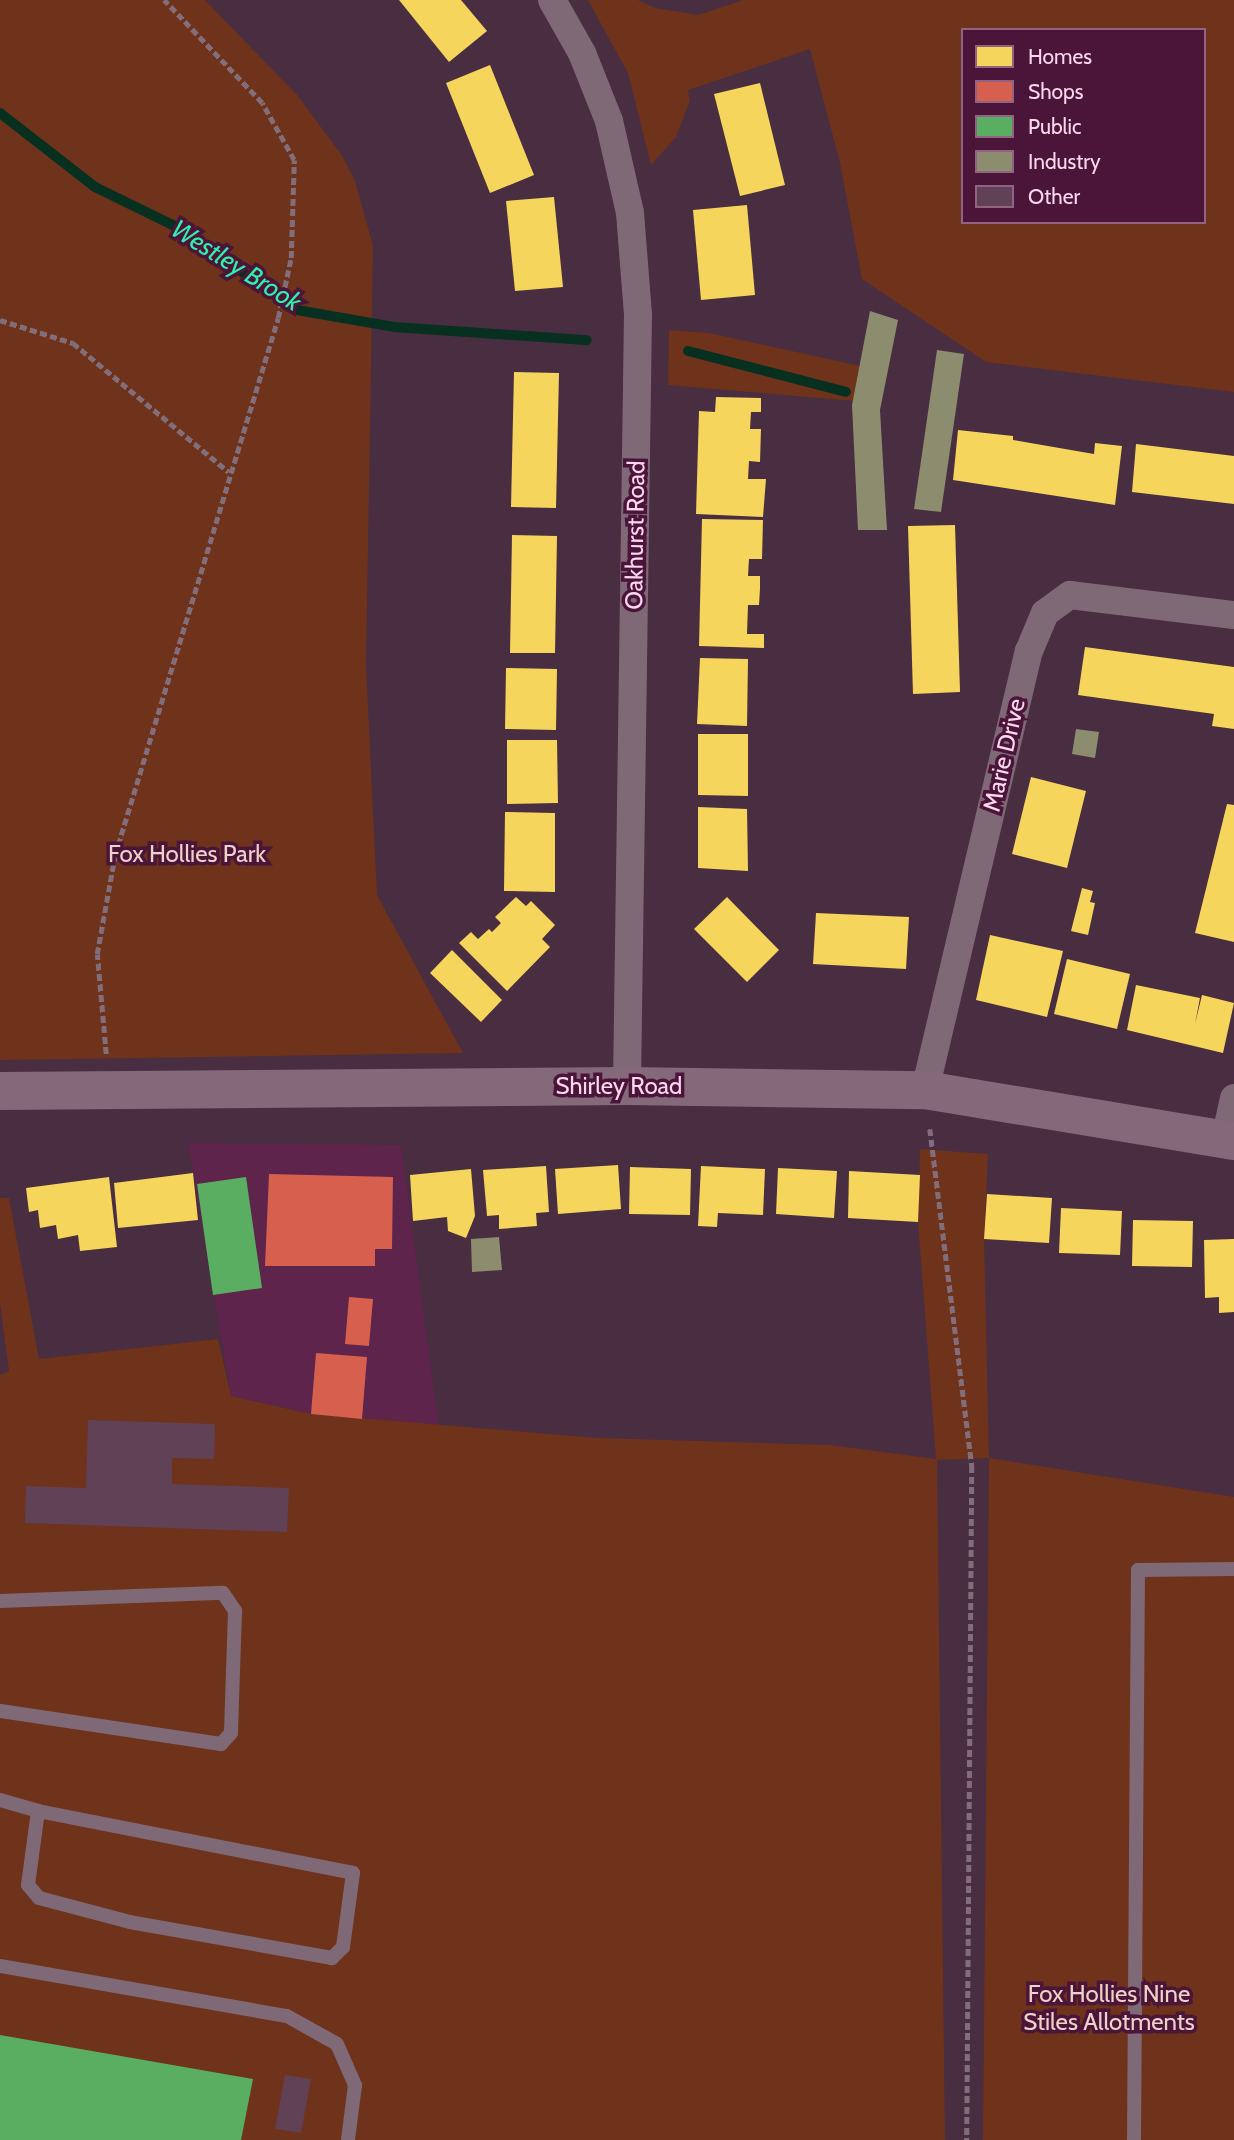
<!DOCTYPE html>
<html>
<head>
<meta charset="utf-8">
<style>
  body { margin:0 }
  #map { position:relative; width:1234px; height:2140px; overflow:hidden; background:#492d40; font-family:Cabin,sans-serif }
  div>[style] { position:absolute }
  .built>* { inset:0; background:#5e244b }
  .green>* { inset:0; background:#6f321b }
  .homes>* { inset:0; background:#f6d55c }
  .shops>* { inset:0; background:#d6604d }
  .public>* { inset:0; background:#5aae61 }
  .industry>* { inset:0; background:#8c8c6e }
  .stream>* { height:10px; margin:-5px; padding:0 5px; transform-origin:5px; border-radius:5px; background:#073021 }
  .building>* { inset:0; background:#604156 }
  .path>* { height:4.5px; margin-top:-2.25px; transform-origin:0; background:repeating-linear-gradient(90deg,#826e7b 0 7px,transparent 0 10.5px) }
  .lane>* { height:14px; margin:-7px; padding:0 7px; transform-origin:7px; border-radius:7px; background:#7f6976 }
  .street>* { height:28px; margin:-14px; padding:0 14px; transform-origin:14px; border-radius:14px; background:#7f6976 }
  .secondary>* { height:38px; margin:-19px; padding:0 19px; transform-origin:19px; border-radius:19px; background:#84697b }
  span { translate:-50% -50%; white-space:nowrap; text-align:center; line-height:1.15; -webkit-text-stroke:7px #4b153a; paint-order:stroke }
  .street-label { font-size:24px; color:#fbd8ed }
  .park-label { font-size:24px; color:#efd2c7 }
  .water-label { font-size:26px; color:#30f1ab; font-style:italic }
  .legend { position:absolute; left:961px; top:28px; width:245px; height:196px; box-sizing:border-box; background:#4b153a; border:2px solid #916382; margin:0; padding:9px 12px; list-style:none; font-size:21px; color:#fbd8ed }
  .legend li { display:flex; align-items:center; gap:14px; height:35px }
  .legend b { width:35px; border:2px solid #916382 }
</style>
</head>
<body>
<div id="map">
  <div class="built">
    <i style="clip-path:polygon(188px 1143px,401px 1145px,439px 1428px,311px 1414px,231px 1396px)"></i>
  </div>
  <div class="green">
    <i style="clip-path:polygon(0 0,205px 0,298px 96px,343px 157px,355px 181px,373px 246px,366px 665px,377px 895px,463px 1053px,0 1060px)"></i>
    <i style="clip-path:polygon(evenodd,588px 0,638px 0,655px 8px,698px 15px,743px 0,1234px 0,1234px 392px,986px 362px,862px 279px,840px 163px,810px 49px,688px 90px,690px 100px,676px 137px,651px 165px,628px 73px,588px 0,963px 30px,1204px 30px,1204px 222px,963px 222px,963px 30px)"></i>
    <i style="clip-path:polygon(669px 330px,709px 333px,860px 366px,854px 401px,668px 385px)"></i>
    <i style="clip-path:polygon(920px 1149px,988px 1154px,984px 1239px,989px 1458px,1234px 1497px,1234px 2140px,983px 2140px,989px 1458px,937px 1460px,945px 2140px,0 2140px,0 1375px,9px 1371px,0 1303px,0 1198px,9px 1198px,39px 1359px,218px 1339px,231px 1396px,311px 1414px,599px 1438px,830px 1445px,936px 1459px,918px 1222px)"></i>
  </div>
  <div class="homes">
    <i style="clip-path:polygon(399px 0,461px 0,487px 31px,449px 62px)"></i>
    <i style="clip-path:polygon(490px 65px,534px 175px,490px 193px,446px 83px)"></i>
    <i style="clip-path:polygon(760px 83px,785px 185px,740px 196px,714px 94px)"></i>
    <i style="clip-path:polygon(554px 197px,563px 287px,515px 291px,506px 201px)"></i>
    <i style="clip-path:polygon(747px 205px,755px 295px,701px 300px,693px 210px)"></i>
    <i style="clip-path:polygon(514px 372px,559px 373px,556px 508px,511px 507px)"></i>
    <i style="clip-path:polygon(716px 397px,761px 398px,761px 412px,751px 412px,750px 429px,761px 429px,760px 462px,749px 461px,748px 479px,766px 479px,763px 517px,696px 514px,699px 411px,715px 412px)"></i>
    <i style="clip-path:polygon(958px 430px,1013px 436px,1013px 440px,1094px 454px,1095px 443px,1122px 446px,1115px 505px,953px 480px)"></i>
    <i style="clip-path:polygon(1136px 444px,1234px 456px,1234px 504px,1132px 492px)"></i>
    <i style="clip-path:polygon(702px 519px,763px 520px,762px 559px,749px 559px,748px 576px,760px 576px,760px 589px,759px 605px,748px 605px,747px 634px,764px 634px,764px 648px,699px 646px)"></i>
    <i style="clip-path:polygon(955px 525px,960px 692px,913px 694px,908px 526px)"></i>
    <i style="clip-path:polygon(512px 535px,557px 536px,555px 653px,510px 653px)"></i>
    <i style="clip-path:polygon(1085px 647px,1234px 667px,1234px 729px,1212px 726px,1214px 714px,1078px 695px)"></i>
    <i style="clip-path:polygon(700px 658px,748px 659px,747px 726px,697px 724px)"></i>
    <i style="clip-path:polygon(506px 668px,557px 669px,556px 730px,505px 729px)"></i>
    <i style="clip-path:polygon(698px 734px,748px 734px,748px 796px,698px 795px)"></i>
    <i style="clip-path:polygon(507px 740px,557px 740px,558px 803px,507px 804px)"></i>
    <i style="clip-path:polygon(1031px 777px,1086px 791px,1067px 868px,1012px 854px)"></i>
    <i style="clip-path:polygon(1227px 804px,1234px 805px,1234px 942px,1195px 933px)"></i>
    <i style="clip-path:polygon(698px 807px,747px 809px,748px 871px,698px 868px)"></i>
    <i style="clip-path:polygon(505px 812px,555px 813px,555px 892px,504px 891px)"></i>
    <i style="clip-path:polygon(1082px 888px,1093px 891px,1090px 902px,1095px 903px,1088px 935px,1071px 931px)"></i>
    <i style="clip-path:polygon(516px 897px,526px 906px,531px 901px,555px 925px,542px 939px,550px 947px,507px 991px,459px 943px,471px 932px,478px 939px,489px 929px,492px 932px,501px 923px,495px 917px)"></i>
    <i style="clip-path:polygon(727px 897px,779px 950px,747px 982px,694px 929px)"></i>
    <i style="clip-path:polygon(816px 913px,909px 917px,906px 969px,813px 964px)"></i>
    <i style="clip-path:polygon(990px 935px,1063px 951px,1047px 1017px,976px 1000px)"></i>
    <i style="clip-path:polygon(452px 950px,502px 1000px,481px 1022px,430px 973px)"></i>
    <i style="clip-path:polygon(1067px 959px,1130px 974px,1117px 1029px,1054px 1014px)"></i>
    <i style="clip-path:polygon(1136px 985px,1200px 998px,1195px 1024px,1202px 995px,1234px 1003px,1223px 1053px,1127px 1030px)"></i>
    <i style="clip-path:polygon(618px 1165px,621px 1209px,558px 1214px,555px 1169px)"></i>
    <i style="clip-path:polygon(546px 1166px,549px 1212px,536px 1213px,537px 1226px,499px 1229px,499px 1215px,487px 1216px,483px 1170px)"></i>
    <i style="clip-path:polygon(701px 1166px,765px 1169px,763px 1215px,718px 1213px,717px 1227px,698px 1226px)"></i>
    <i style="clip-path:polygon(630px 1167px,691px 1169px,690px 1215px,629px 1214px)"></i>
    <i style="clip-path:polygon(778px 1168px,837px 1171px,834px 1218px,776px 1214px)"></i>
    <i style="clip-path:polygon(471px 1169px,475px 1216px,466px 1238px,448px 1231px,447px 1217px,413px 1221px,410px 1175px)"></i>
    <i style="clip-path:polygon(849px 1171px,920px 1175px,918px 1222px,848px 1218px)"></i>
    <i style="clip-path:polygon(193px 1173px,198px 1220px,118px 1228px,114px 1183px)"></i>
    <i style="clip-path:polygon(109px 1177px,117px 1247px,80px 1251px,78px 1235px,58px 1239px,56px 1225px,40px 1228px,38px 1210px,29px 1212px,26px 1188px)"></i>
    <i style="clip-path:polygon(987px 1194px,1052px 1198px,1049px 1243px,984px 1239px)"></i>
    <i style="clip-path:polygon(1061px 1208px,1122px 1211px,1120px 1255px,1059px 1253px)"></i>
    <i style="clip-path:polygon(1133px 1220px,1193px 1221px,1192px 1267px,1132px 1266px)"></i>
    <i style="clip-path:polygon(1234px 1239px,1234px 1312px,1219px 1313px,1219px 1297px,1205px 1298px,1204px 1240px)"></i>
  </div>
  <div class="shops">
    <i style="clip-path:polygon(269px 1174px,393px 1177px,392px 1249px,375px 1249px,375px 1266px,265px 1266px)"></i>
    <i style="clip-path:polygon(349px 1297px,373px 1299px,369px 1346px,345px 1344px)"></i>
    <i style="clip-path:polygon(316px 1353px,367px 1357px,362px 1419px,311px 1414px)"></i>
  </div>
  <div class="public">
    <i style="clip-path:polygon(246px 1177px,262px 1288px,213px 1295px,197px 1184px)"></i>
    <i style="clip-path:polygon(0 2035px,253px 2079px,241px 2140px,0 2140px)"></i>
  </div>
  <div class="industry">
    <i style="clip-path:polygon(870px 311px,898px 320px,880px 410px,887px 530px,858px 530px,852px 405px)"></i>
    <i style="clip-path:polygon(937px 350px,964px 354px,941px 512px,914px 509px)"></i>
    <i style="clip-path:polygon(1076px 729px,1099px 732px,1095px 758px,1072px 754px)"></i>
    <i style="clip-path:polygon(499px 1237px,502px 1270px,472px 1272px,471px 1239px)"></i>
  </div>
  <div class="stream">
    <i style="left:0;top:113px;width:120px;rotate:37.9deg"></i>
    <i style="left:95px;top:187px;width:91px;rotate:26deg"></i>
    <i style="left:177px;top:227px;width:146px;rotate:34.7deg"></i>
    <i style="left:297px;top:310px;width:98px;rotate:9.9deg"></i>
    <i style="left:394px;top:327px;width:193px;rotate:3.9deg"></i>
    <i style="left:688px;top:351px;width:163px;rotate:14.5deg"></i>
  </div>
  <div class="building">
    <i style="clip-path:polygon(88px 1420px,215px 1424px,214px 1459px,172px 1458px,172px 1484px,289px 1488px,287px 1532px,25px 1523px,26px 1486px,86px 1488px)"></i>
    <i style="clip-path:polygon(285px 2075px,311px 2079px,301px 2133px,275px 2129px)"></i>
  </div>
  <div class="path">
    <i style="left:0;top:320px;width:77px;rotate:17.5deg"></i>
    <i style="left:73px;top:343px;width:202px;rotate:39.6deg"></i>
    <i style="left:106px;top:1054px;width:100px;rotate:-95.1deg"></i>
    <i style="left:97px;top:954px;width:101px;rotate:-79.7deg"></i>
    <i style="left:115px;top:855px;width:561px;rotate:-73.11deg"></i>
    <i style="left:278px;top:318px;width:61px;rotate:-77.8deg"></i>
    <i style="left:291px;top:258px;width:98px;rotate:-88.2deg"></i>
    <i style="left:294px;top:160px;width:65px;rotate:-119.3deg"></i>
    <i style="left:262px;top:103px;width:142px;rotate:-133.6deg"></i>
    <i style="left:930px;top:1129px;width:340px;rotate:82.9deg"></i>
    <i style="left:972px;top:1466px;width:674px;rotate:90.43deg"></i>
  </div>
  <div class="lane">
    <i style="left:0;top:1601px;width:223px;rotate:-2.1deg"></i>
    <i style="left:223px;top:1593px;width:22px;rotate:56deg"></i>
    <i style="left:235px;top:1611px;width:122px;rotate:91.9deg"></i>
    <i style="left:231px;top:1733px;width:15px;rotate:132deg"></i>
    <i style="left:221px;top:1744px;width:223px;rotate:-171.5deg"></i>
    <i style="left:0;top:1800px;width:40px;rotate:16deg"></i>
    <i style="left:38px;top:1811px;width:321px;rotate:11.1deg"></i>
    <i style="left:353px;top:1873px;width:75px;rotate:97.7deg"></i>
    <i style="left:343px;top:1947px;width:16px;rotate:135deg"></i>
    <i style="left:332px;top:1958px;width:205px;rotate:-169.9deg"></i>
    <i style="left:130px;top:1922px;width:94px;rotate:-165.2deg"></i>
    <i style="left:39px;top:1898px;width:17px;rotate:-130deg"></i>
    <i style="left:28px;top:1885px;width:75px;rotate:-82.3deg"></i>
    <i style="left:0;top:1966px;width:291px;rotate:9.9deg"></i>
    <i style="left:287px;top:2016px;width:57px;rotate:29.2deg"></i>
    <i style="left:337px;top:2044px;width:45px;rotate:66.3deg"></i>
    <i style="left:355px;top:2085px;width:55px;rotate:97.3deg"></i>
    <i style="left:1134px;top:2140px;width:570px;rotate:-89.6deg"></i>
    <i style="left:1138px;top:1570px;width:96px;rotate:-0.6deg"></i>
  </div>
  <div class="street">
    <i style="left:552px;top:0;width:61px;rotate:60.5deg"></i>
    <i style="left:582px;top:53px;width:73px;rotate:68.3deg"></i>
    <i style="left:609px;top:121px;width:94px;rotate:77.1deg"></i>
    <i style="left:630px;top:213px;width:102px;rotate:85.5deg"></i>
    <i style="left:638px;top:315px;width:771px;rotate:90.82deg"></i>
    <i style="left:925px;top:1090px;width:451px;rotate:-76.7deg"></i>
    <i style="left:1029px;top:651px;width:41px;rotate:-67.2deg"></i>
    <i style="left:1045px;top:613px;width:31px;rotate:-36deg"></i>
    <i style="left:1070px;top:595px;width:165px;rotate:7deg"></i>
    <i style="left:1225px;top:1139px;width:42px;rotate:-77.6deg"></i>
  </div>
  <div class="secondary">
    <i style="left:0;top:1091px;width:627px;rotate:-0.46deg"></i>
    <i style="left:627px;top:1086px;width:298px;rotate:0.8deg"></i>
    <i style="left:925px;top:1090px;width:313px;rotate:9.4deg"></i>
  </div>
  <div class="street-label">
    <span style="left:635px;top:535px;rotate:-89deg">Oakhurst Road</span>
    <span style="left:1004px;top:755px;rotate:-77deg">Marie Drive</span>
    <span style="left:619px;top:1086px">Shirley Road</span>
  </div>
  <div class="park-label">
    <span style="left:187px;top:854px">Fox Hollies Park</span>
    <span style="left:1109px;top:2008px">Fox Hollies Nine<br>Stiles Allotments</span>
  </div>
  <div class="water-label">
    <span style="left:236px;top:266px;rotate:32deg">Westley Brook</span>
  </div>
  <ul class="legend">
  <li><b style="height:19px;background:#f6d55c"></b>Homes</li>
  <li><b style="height:19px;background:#d6604d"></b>Shops</li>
  <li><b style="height:19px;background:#5aae61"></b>Public</li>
  <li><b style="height:19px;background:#8c8c6e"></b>Industry</li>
  <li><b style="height:19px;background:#604156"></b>Other</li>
  </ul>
</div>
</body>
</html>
